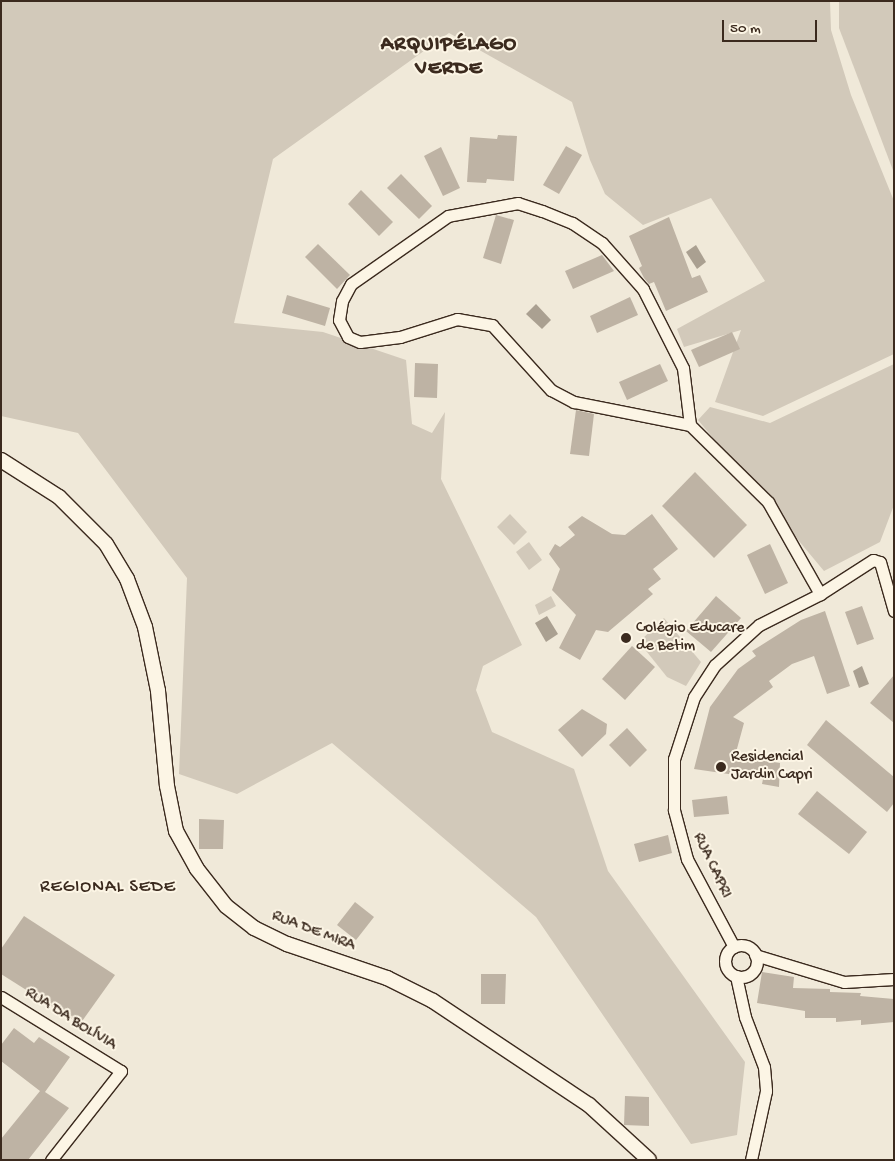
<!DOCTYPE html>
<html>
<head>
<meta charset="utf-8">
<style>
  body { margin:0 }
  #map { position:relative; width:895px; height:1161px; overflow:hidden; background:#f0e9d9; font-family:"Gochi Hand",sans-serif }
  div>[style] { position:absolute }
  .green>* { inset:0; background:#d2c9ba }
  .water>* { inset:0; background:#aaa091 }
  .building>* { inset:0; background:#beb3a4 }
  .roads { filter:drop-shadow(1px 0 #3b2a1e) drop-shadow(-1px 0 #3b2a1e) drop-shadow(0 1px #3b2a1e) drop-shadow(0 -1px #3b2a1e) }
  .minor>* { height:11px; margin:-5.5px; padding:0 5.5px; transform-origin:5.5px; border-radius:5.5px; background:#fcf5e5 }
  .minor>.ring { margin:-5.5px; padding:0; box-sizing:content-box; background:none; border:11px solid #fcf5e5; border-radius:50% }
  .tertiary>* { height:14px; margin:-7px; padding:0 7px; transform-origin:7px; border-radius:7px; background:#fcf5e5 }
  .dots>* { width:14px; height:14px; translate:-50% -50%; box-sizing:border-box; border:2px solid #fcf5e5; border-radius:50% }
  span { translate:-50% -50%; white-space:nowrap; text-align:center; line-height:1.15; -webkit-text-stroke:4px #fcf5e5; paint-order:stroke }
  .poi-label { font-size:16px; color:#3b2a1e }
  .left { translate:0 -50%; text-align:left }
  .street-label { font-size:16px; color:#3b2a1e }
  .neighbourhood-label { font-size:18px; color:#3b2a1e; letter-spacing:1px }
  .district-label { font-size:21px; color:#3b2a1e; font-weight:700; letter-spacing:1px }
  .frame { position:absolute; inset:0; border:2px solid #3b2a1e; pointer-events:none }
  .scale { position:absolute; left:722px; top:20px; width:95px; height:22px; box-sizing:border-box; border:2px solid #3b2a1e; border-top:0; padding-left:6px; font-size:15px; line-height:18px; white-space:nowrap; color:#3b2a1e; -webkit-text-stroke:4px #fcf5e5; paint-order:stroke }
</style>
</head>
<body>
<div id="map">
  <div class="green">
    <i style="clip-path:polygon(1px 1px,830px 1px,831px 30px,851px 95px,894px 201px,894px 354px,763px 416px,715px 402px,741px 330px,684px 347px,677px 329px,765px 281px,711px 198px,643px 225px,605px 194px,590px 160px,572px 102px,449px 33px,273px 159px,234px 323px,323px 332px,406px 360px,412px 424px,432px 433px,445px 412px,441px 479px,522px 645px,483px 666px,476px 690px,492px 732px,574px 769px,608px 871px,745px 1062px,737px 1135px,691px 1144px,536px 917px,332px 743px,237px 794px,179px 774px,187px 578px,78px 433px,1px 416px)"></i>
    <i style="clip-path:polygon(839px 1px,894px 1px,894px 173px,839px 28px)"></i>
    <i style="clip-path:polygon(894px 364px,894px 505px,880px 542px,824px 571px,698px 420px,710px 407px,770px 423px)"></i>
    <i style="clip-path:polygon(510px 514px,527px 532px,514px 545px,497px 527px)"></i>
    <i style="clip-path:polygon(529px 542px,542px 560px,529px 570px,516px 552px)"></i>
    <i style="clip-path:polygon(551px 596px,556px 606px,539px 615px,535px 605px)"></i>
    <i style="clip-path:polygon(664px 618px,701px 662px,686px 686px,667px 677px,639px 642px)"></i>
  </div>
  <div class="water">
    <i style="clip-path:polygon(696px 245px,706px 262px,697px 269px,686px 252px)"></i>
    <i style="clip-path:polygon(536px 304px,551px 320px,542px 329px,526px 314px)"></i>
    <i style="clip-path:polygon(547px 616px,558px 634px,546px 642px,535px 623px)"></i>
    <i style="clip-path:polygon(862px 666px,869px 684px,859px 688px,853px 671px)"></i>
  </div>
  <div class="building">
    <i style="clip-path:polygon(498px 135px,517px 136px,514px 181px,487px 179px,486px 183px,467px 182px,470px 137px,497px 139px)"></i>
    <i style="clip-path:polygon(566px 146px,582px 155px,559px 194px,543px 185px)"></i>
    <i style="clip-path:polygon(441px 147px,460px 188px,443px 196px,424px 156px)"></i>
    <i style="clip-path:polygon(401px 174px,432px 206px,419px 219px,387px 188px)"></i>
    <i style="clip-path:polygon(361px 190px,393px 222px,379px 236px,348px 204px)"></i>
    <i style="clip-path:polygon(496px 215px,514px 220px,501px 264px,483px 258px)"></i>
    <i style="clip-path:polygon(669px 217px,692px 278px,700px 275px,708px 292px,666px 311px,654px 282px,649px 284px,644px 278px,639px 268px,642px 266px,629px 236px)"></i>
    <i style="clip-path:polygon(318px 244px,350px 275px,337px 289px,305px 257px)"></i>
    <i style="clip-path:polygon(602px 255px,614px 271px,573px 289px,565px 271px)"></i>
    <i style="clip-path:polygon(287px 295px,330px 308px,325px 326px,282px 313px)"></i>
    <i style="clip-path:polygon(630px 297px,638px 315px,597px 333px,590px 316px)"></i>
    <i style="clip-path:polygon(732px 332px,740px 349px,699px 367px,691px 350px)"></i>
    <i style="clip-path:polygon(415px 363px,438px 364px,437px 398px,414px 397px)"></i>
    <i style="clip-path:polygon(660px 364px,668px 381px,627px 400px,619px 382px)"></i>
    <i style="clip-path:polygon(576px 410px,594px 414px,589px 456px,570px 454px)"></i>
    <i style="clip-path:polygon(695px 472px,747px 525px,714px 558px,662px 506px)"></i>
    <i style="clip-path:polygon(652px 514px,678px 549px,653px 569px,661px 579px,648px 589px,653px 594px,608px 632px,596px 630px,580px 660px,559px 648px,576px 615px,552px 590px,560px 569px,549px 554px,555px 544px,560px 547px,575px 535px,568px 527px,582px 516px,612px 534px,625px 535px)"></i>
    <i style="clip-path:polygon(770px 544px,788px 583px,765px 594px,747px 555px)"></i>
    <i style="clip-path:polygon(716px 596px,741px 618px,711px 652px,686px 631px)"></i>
    <i style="clip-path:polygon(862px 606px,874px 639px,857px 645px,845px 612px)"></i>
    <i style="clip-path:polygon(825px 611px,850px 686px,827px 694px,814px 656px,792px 664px,769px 681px,773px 687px,733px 717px,744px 723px,735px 756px,780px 763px,779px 787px,762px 784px,763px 779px,694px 769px,710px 707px,738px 669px,756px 656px,752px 651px,801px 620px)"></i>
    <i style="clip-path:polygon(632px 646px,655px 667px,625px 700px,602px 679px)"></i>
    <i style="clip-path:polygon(894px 675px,894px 723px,870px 703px)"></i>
    <i style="clip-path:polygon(582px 709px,607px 724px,606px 734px,582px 757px,558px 730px)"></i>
    <i style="clip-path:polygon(826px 720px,894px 777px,894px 803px,887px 812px,807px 745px)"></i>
    <i style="clip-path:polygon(627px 728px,647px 750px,630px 767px,609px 745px)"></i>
    <i style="clip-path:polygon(817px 791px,867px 832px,849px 854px,798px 814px)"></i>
    <i style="clip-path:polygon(727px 796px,729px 814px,694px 817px,692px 800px)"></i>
    <i style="clip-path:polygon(199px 819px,224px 820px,223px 849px,199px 849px)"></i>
    <i style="clip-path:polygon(668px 835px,672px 853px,639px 862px,634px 844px)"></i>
    <i style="clip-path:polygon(355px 902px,374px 917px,356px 940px,337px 925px)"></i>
    <i style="clip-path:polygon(24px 916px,115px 975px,80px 1024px,1px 974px,1px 949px)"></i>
    <i style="clip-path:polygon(762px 972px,794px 977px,793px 988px,830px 989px,830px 992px,861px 993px,860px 996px,894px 999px,894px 1022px,861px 1025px,861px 1020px,836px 1022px,836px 1018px,805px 1018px,805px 1011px,757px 1003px)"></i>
    <i style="clip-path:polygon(481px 974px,506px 974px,505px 1004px,481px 1004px)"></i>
    <i style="clip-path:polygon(14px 1028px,34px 1043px,39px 1037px,70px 1057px,45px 1092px,69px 1108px,28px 1160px,1px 1160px,1px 1139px,40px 1091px,1px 1061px,1px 1045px)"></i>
    <i style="clip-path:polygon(625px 1096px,649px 1097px,649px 1126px,624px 1125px)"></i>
  </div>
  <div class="roads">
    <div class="minor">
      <i style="left:690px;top:425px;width:57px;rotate:-97deg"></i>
      <i style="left:683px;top:368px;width:89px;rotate:-116.9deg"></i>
      <i style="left:643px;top:289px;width:62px;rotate:-131.7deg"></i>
      <i style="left:602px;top:243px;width:36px;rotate:-146deg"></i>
      <i style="left:572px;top:223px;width:32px;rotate:-158deg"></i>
      <i style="left:542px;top:211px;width:25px;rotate:-162deg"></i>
      <i style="left:518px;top:203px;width:71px;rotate:169.5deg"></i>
      <i style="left:448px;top:216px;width:118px;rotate:145deg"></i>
      <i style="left:351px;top:284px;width:19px;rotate:118deg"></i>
      <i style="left:342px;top:301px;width:19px;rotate:99deg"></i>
      <i style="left:339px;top:320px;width:19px;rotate:62deg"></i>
      <i style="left:348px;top:337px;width:13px;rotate:23deg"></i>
      <i style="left:360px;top:342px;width:40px;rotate:-7.1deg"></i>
      <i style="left:400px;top:337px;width:60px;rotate:-17.5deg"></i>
      <i style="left:457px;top:319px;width:36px;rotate:10deg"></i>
      <i style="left:492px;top:325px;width:88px;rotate:47.8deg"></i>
      <i style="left:551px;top:390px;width:26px;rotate:28deg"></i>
      <i style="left:574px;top:402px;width:118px;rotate:11.2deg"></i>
      <i style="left:690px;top:425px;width:110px;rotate:44.6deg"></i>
      <i style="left:768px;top:502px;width:106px;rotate:60.5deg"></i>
      <i class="ring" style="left:725px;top:945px;width:21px;height:21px"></i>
      <i style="left:734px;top:947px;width:100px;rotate:-118.1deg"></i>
      <i style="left:687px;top:859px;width:51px;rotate:-104.9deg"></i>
      <i style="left:674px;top:810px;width:51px;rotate:-90deg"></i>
      <i style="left:674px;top:759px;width:65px;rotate:-72.1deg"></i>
      <i style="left:694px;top:697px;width:38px;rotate:-57deg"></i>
      <i style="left:715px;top:665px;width:59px;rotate:-42.3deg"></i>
      <i style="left:759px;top:625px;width:68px;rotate:-26.9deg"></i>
      <i style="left:820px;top:594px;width:63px;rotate:-32.7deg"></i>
      <i style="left:873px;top:560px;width:7px;rotate:16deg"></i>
      <i style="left:880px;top:562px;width:51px;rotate:74.1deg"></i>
      <i style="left:755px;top:955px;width:93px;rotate:16.9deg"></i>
      <i style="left:844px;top:982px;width:50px;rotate:-3.4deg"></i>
      <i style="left:736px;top:976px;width:42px;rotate:77.6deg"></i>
      <i style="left:745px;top:1017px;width:53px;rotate:69.2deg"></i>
      <i style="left:764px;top:1067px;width:24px;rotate:85deg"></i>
      <i style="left:766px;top:1091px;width:71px;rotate:102.3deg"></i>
      <i style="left:1px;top:997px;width:141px;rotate:31.7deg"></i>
      <i style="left:121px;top:1071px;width:113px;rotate:128.2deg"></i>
    </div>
    <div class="tertiary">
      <i style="left:1px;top:460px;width:69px;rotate:32.5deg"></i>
      <i style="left:59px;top:497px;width:66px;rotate:45deg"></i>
      <i style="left:106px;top:544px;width:41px;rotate:59deg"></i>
      <i style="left:127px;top:579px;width:51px;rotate:69.4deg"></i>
      <i style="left:145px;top:627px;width:65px;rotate:78.5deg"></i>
      <i style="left:158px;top:691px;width:95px;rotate:84.6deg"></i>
      <i style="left:167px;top:786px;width:46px;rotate:78.7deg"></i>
      <i style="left:176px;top:831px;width:43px;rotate:61.1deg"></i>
      <i style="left:197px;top:869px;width:47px;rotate:51.9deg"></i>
      <i style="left:226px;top:906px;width:36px;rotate:38deg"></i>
      <i style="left:254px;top:928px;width:37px;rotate:26deg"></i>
      <i style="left:287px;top:944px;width:106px;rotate:18.8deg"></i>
      <i style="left:387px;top:978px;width:51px;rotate:26.6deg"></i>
      <i style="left:433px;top:1001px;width:187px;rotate:33.7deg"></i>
      <i style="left:589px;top:1105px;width:81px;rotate:42.5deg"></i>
    </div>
  </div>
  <div class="dots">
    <i style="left:626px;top:638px;background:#3b2a1e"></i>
    <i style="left:721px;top:767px;background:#3b2a1e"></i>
  </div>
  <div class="poi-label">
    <span class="left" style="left:636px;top:638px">Colégio Educare<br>de Betim</span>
    <span class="left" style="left:731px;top:767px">Residencial<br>Jardin Capri</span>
  </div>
  <div class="street-label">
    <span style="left:711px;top:866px;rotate:65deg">RUA CAPRI</span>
    <span style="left:313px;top:932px;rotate:21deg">RUA DE MIRA</span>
    <span style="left:70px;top:1020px;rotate:32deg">RUA DA BOLÍVIA</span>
  </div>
  <div class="neighbourhood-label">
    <span style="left:108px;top:888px">REGIONAL SEDE</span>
  </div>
  <div class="district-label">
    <span style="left:449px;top:58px">ARQUIPÉLAGO<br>VERDE</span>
  </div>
  <div class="frame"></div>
  <div class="scale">50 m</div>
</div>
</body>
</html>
